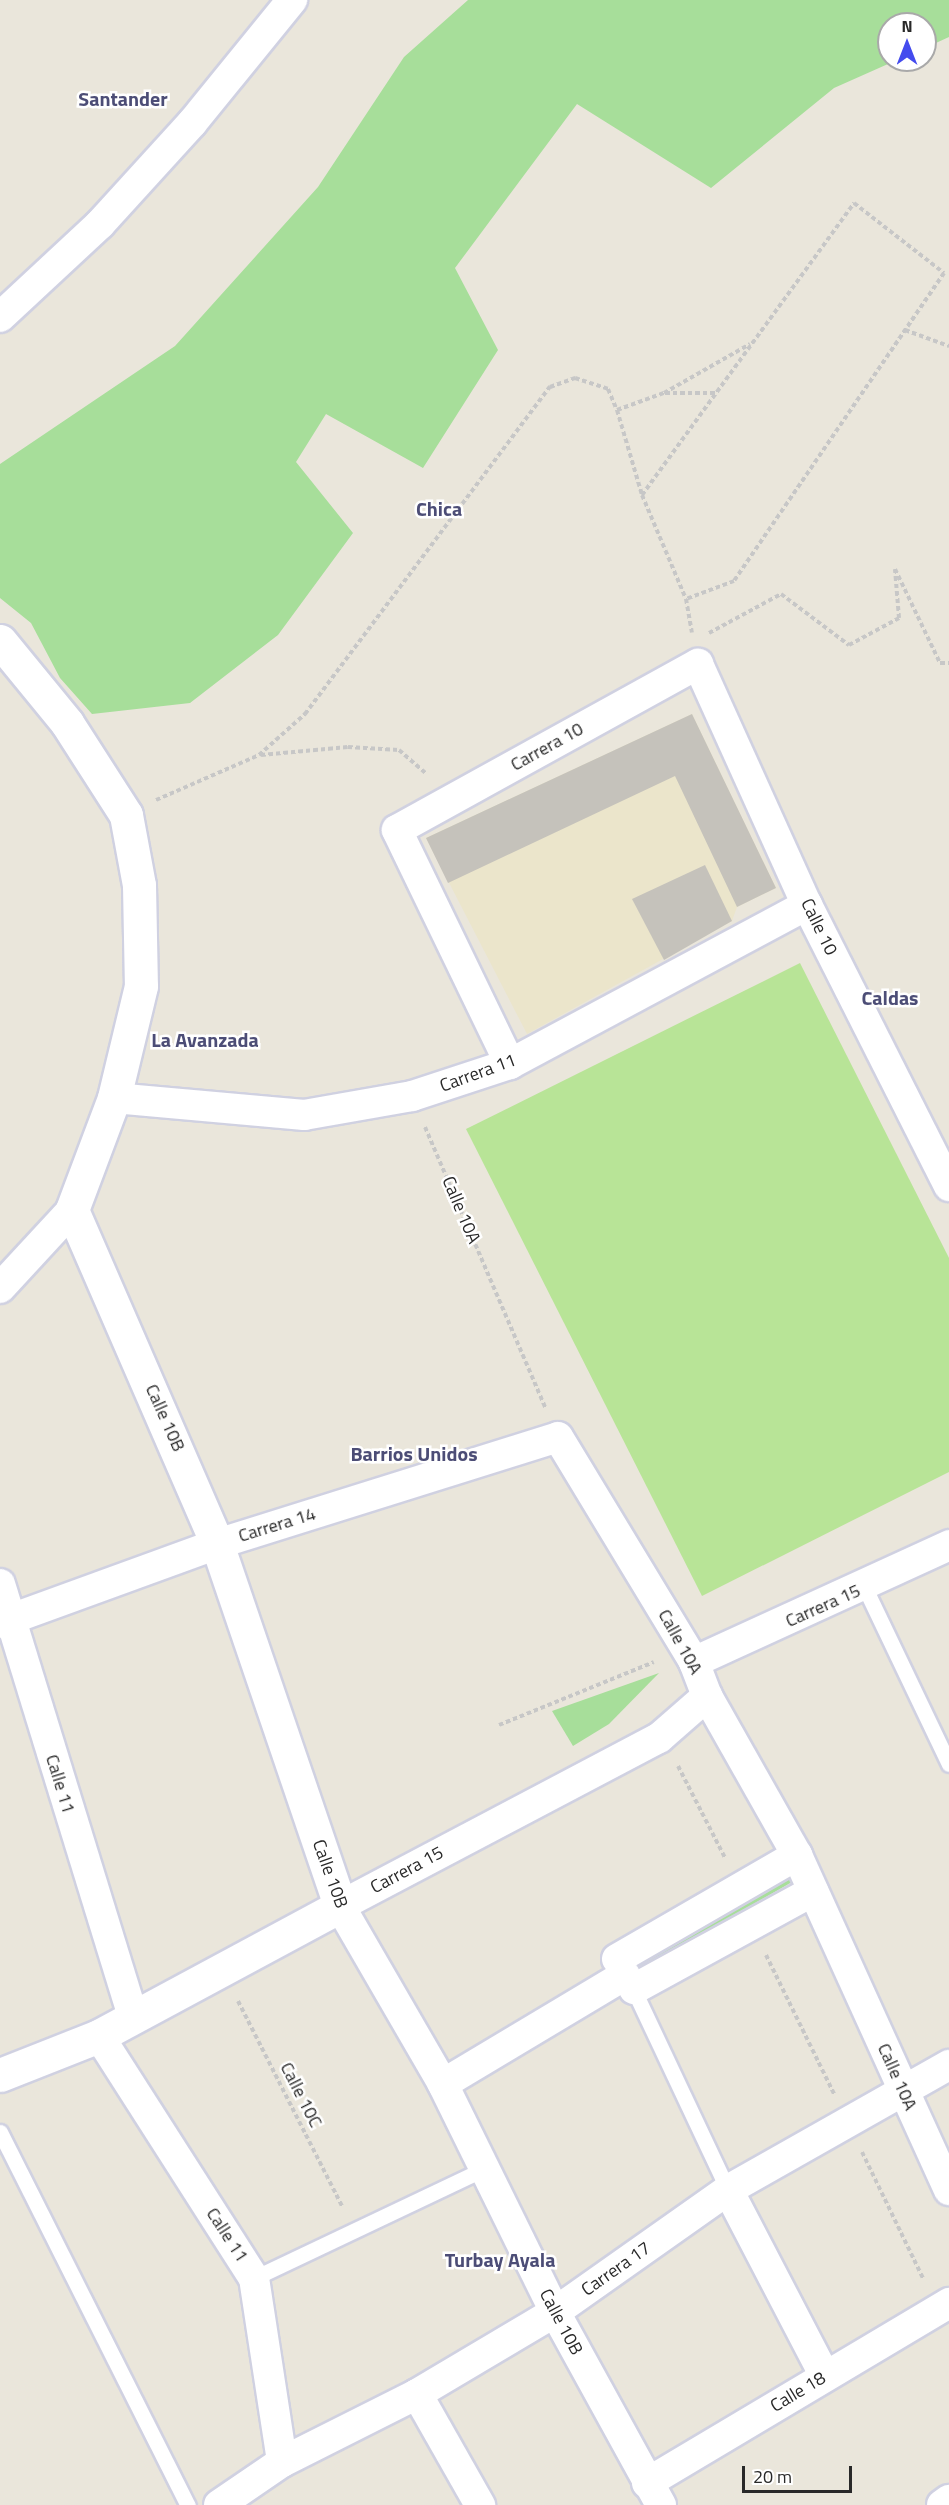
<!DOCTYPE html>
<html>
<head>
<meta charset="utf-8">
<style>
  body { margin:0 }
  #map { position:relative; width:949px; height:2505px; overflow:hidden; background:#eae6db; font-family:"Titillium Web",sans-serif }
  div>[style] { position:absolute }
  .education>* { inset:0; background:#ebe5cb }
  .green>* { inset:0; background:#a7de9a }
  .pitch>* { inset:0; background:#b8e497 }
  .building>* { inset:0; background:#c5c2bb }
  .path>* { height:4px; margin-top:-2px; transform-origin:0; background:repeating-linear-gradient(90deg,#c7c7c7 0 4.5px,transparent 0 7.5px) }
  .roads { filter:drop-shadow(2px 0 #d0d1e1) drop-shadow(-2px 0 #d0d1e1) drop-shadow(0 2px #d0d1e1) drop-shadow(0 -2px #d0d1e1) }
  .service>* { height:15px; margin:-7.5px; padding:0 7.5px; transform-origin:7.5px; border-radius:7.5px; background:#fff }
  .minor>* { height:30px; margin:-15px; padding:0 15px; transform-origin:15px; border-radius:15px; background:#fff }
  .secondary>* { height:33px; margin:-16.5px; padding:0 16.5px; transform-origin:16.5px; border-radius:16.5px; background:#fff }
  span { translate:-50% -50%; white-space:nowrap; text-align:center; line-height:1.15; -webkit-text-stroke:5px #fff; paint-order:stroke }
  .street-label { font-size:18px; color:#292929 }
  .neighbourhood-label { font-size:20px; color:#4c4d76; font-weight:700 }
  .north { position:absolute; left:877px; top:12px; width:60px; height:60px; box-sizing:border-box; background:#fff; border:2px solid #a9a9a9; border-radius:50%; rotate:0deg; font-size:16px; font-weight:700; line-height:24px; text-align:center; color:#292929 }
  .north::after { content:''; display:block; margin:auto; width:21px; height:27px; background:#444bee; clip-path:polygon(50% 0,100% 100%,50% 72%,0 100%) }
  .scale { position:absolute; left:742px; top:2466px; width:110px; height:27px; box-sizing:border-box; border:3px solid #292929; border-top:0; padding-left:8px; font-size:18px; line-height:21px; white-space:nowrap; color:#292929; -webkit-text-stroke:4px #fff; paint-order:stroke }
</style>
</head>
<body>
<div id="map">
  <div class="education">
    <i style="clip-path:polygon(692px 714px,776px 888px,737px 907px,732px 921px,527px 1034px,426px 838px)"></i>
  </div>
  <div class="green">
    <i style="clip-path:polygon(468px 0,949px 0,949px 37px,925px 48px,925px 24px,889px 24px,889px 60px,897px 60px,834px 88px,711px 188px,577px 104px,455px 268px,498px 350px,423px 468px,326px 414px,296px 462px,353px 533px,278px 635px,190px 703px,92px 714px,60px 678px,31px 623px,0 598px,0 464px,175px 346px,318px 187px,404px 57px)"></i>
    <i style="clip-path:polygon(659px 1673px,609px 1724px,573px 1746px,552px 1711px)"></i>
    <i style="clip-path:polygon(786px 1872px,792px 1882px,635px 1972px,629px 1962px)"></i>
  </div>
  <div class="pitch">
    <i style="clip-path:polygon(800px 963px,949px 1258px,949px 1472px,702px 1596px,466px 1129px)"></i>
  </div>
  <div class="building">
    <i style="clip-path:polygon(692px 714px,776px 888px,737px 907px,675px 776px,448px 883px,426px 838px)"></i>
    <i style="clip-path:polygon(705px 865px,732px 921px,664px 960px,632px 899px)"></i>
  </div>
  <div class="path">
    <i style="left:905px;top:330px;width:47px;rotate:20deg"></i>
    <i style="left:665px;top:393px;width:51px"></i>
    <i style="left:617px;top:410px;width:50px;rotate:-19.9deg"></i>
    <i style="left:664px;top:393px;width:99px;rotate:-29.7deg"></i>
    <i style="left:642px;top:495px;width:361px;rotate:-54deg"></i>
    <i style="left:854px;top:203px;width:114px;rotate:37.9deg"></i>
    <i style="left:944px;top:273px;width:373px;rotate:124.3deg"></i>
    <i style="left:734px;top:581px;width:51px;rotate:159.4deg"></i>
    <i style="left:709px;top:633px;width:82px;rotate:-28.4deg"></i>
    <i style="left:781px;top:594px;width:85px;rotate:36.9deg"></i>
    <i style="left:849px;top:645px;width:57px;rotate:-28.4deg"></i>
    <i style="left:899px;top:618px;width:49px;rotate:-94.7deg"></i>
    <i style="left:895px;top:569px;width:104px;rotate:64.4deg"></i>
    <i style="left:940px;top:663px;width:9px"></i>
    <i style="left:261px;top:755px;width:87px;rotate:-5.3deg"></i>
    <i style="left:348px;top:747px;width:51px;rotate:3.4deg"></i>
    <i style="left:399px;top:750px;width:37px;rotate:41deg"></i>
    <i style="left:156px;top:800px;width:112px;rotate:-23.6deg"></i>
    <i style="left:259px;top:755px;width:62px;rotate:-41.7deg"></i>
    <i style="left:305px;top:714px;width:409px;rotate:-53.2deg"></i>
    <i style="left:550px;top:387px;width:27px;rotate:-20deg"></i>
    <i style="left:575px;top:378px;width:35px;rotate:18deg"></i>
    <i style="left:608px;top:389px;width:23px;rotate:67deg"></i>
    <i style="left:617px;top:410px;width:89px;rotate:73.6deg"></i>
    <i style="left:642px;top:495px;width:113px;rotate:67.1deg"></i>
    <i style="left:686px;top:599px;width:34px;rotate:80deg"></i>
    <i style="left:425px;top:1127px;width:305px;rotate:66.8deg"></i>
    <i style="left:499px;top:1725px;width:167px;rotate:-22.1deg"></i>
    <i style="left:678px;top:1766px;width:103px;rotate:62.9deg"></i>
    <i style="left:766px;top:1955px;width:155px;rotate:63.9deg"></i>
    <i style="left:238px;top:2001px;width:232px;rotate:63.1deg"></i>
    <i style="left:862px;top:2152px;width:142px;rotate:64.2deg"></i>
  </div>
  <div class="roads">
    <div class="service">
      <i style="left:865px;top:1588px;width:195px;rotate:64.5deg"></i>
      <i style="left:631px;top:1984px;width:228px;rotate:64.8deg"></i>
      <i style="left:0;top:2132px;width:418px;rotate:63.3deg"></i>
      <i style="left:254px;top:2278px;width:255px;rotate:-25.4deg"></i>
    </div>
    <div class="minor">
      <i style="left:0;top:317px;width:137px;rotate:-42.9deg"></i>
      <i style="left:100px;top:224px;width:137px;rotate:-47.7deg"></i>
      <i style="left:192px;top:123px;width:159px;rotate:-50.9deg"></i>
      <i style="left:510px;top:1064px;width:260px;rotate:-115.8deg"></i>
      <i style="left:397px;top:830px;width:344px;rotate:-28.9deg"></i>
      <i style="left:698px;top:664px;width:265px;rotate:65.7deg"></i>
      <i style="left:807px;top:905px;width:315px;rotate:63.2deg"></i>
      <i style="left:114px;top:1098px;width:191px;rotate:5.1deg"></i>
      <i style="left:304px;top:1115px;width:110px;rotate:-10deg"></i>
      <i style="left:412px;top:1096px;width:103px;rotate:-18.1deg"></i>
      <i style="left:510px;top:1064px;width:337px;rotate:-28.2deg"></i>
      <i style="left:0;top:1288px;width:106px;rotate:-47.3deg"></i>
      <i style="left:0;top:1584px;width:453px;rotate:72.9deg"></i>
      <i style="left:0;top:1623px;width:231px;rotate:-20deg"></i>
      <i style="left:217px;top:1544px;width:357px;rotate:-17.4deg"></i>
      <i style="left:558px;top:1437px;width:263px;rotate:58.8deg"></i>
      <i style="left:694px;top:1662px;width:36px;rotate:69deg"></i>
      <i style="left:707px;top:1696px;width:183px;rotate:60.5deg"></i>
      <i style="left:797px;top:1855px;width:368px;rotate:65.6deg"></i>
      <i style="left:694px;top:1662px;width:281px;rotate:-24.6deg"></i>
      <i style="left:617px;top:1959px;width:208px;rotate:-30deg"></i>
      <i style="left:634px;top:1989px;width:204px;rotate:-28.7deg"></i>
      <i style="left:99px;top:2036px;width:287px;rotate:57.4deg"></i>
      <i style="left:254px;top:2278px;width:186px;rotate:81.3deg"></i>
      <i style="left:443px;top:2084px;width:212px;rotate:-30.9deg"></i>
      <i style="left:728px;top:2190px;width:210px;rotate:62.5deg"></i>
      <i style="left:417px;top:2394px;width:128px;rotate:60.4deg"></i>
      <i style="left:647px;top:2483px;width:352px;rotate:-30.8deg"></i>
      <i style="left:219px;top:2505px;width:76px;rotate:-34.3deg"></i>
      <i style="left:282px;top:2462px;width:151px;rotate:-26.7deg"></i>
      <i style="left:417px;top:2394px;width:161px;rotate:-30.7deg"></i>
      <i style="left:555px;top:2312px;width:212px;rotate:-35.2deg"></i>
      <i style="left:728px;top:2190px;width:254px;rotate:-29.5deg"></i>
      <i style="left:661px;top:2505px;width:220px;rotate:-118.8deg"></i>
      <i style="left:555px;top:2312px;width:254px;rotate:-116.2deg"></i>
      <i style="left:443px;top:2084px;width:206px;rotate:-120.1deg"></i>
      <i style="left:340px;top:1906px;width:361px;rotate:-27.8deg"></i>
      <i style="left:659px;top:1738px;width:64px;rotate:-41.2deg"></i>
      <i style="left:942px;top:2505px;width:9px;rotate:-36deg"></i>
    </div>
    <div class="secondary">
      <i style="left:0;top:641px;width:106px;rotate:50.7deg"></i>
      <i style="left:67px;top:723px;width:109px;rotate:57.3deg"></i>
      <i style="left:126px;top:815px;width:71px;rotate:79.5deg"></i>
      <i style="left:139px;top:885px;width:101px;rotate:88.9deg"></i>
      <i style="left:141px;top:986px;width:115px;rotate:103.6deg"></i>
      <i style="left:114px;top:1098px;width:120px;rotate:110.6deg"></i>
      <i style="left:72px;top:1210px;width:364px;rotate:66.5deg"></i>
      <i style="left:217px;top:1544px;width:382px;rotate:71.2deg"></i>
      <i style="left:340px;top:1906px;width:274px;rotate:151.7deg"></i>
      <i style="left:99px;top:2036px;width:106px;rotate:158.5deg"></i>
    </div>
  </div>
  <div class="street-label">
    <span style="left:547px;top:747px;rotate:-29deg">Carrera 10</span>
    <span style="left:819px;top:927px;rotate:64deg">Calle 10</span>
    <span style="left:478px;top:1073px;rotate:-20deg">Carrera 11</span>
    <span style="left:461px;top:1210px;rotate:67deg">Calle 10A</span>
    <span style="left:165px;top:1418px;rotate:66deg">Calle 10B</span>
    <span style="left:277px;top:1525px;rotate:-17deg">Carrera 14</span>
    <span style="left:823px;top:1606px;rotate:-24deg">Carrera 15</span>
    <span style="left:680px;top:1642px;rotate:61deg">Calle 10A</span>
    <span style="left:60px;top:1784px;rotate:73deg">Calle 11</span>
    <span style="left:407px;top:1870px;rotate:-28deg">Carrera 15</span>
    <span style="left:330px;top:1874px;rotate:70deg">Calle 10B</span>
    <span style="left:897px;top:2077px;rotate:66deg">Calle 10A</span>
    <span style="left:301px;top:2095px;rotate:63deg">Calle 10C</span>
    <span style="left:227px;top:2235px;rotate:57deg">Calle 11</span>
    <span style="left:616px;top:2269px;rotate:-35deg">Carrera 17</span>
    <span style="left:561px;top:2322px;rotate:62deg">Calle 10B</span>
    <span style="left:798px;top:2392px;rotate:-31deg">Calle 18</span>
  </div>
  <div class="neighbourhood-label">
    <span style="left:123px;top:98px">Santander</span>
    <span style="left:439px;top:508px">Chica</span>
    <span style="left:890px;top:997px">Caldas</span>
    <span style="left:205px;top:1039px">La Avanzada</span>
    <span style="left:414px;top:1453px">Barrios Unidos</span>
    <span style="left:500px;top:2259px">Turbay Ayala</span>
  </div>
  <div class="north">N</div>
  <div class="scale">20 m</div>
</div>
</body>
</html>
